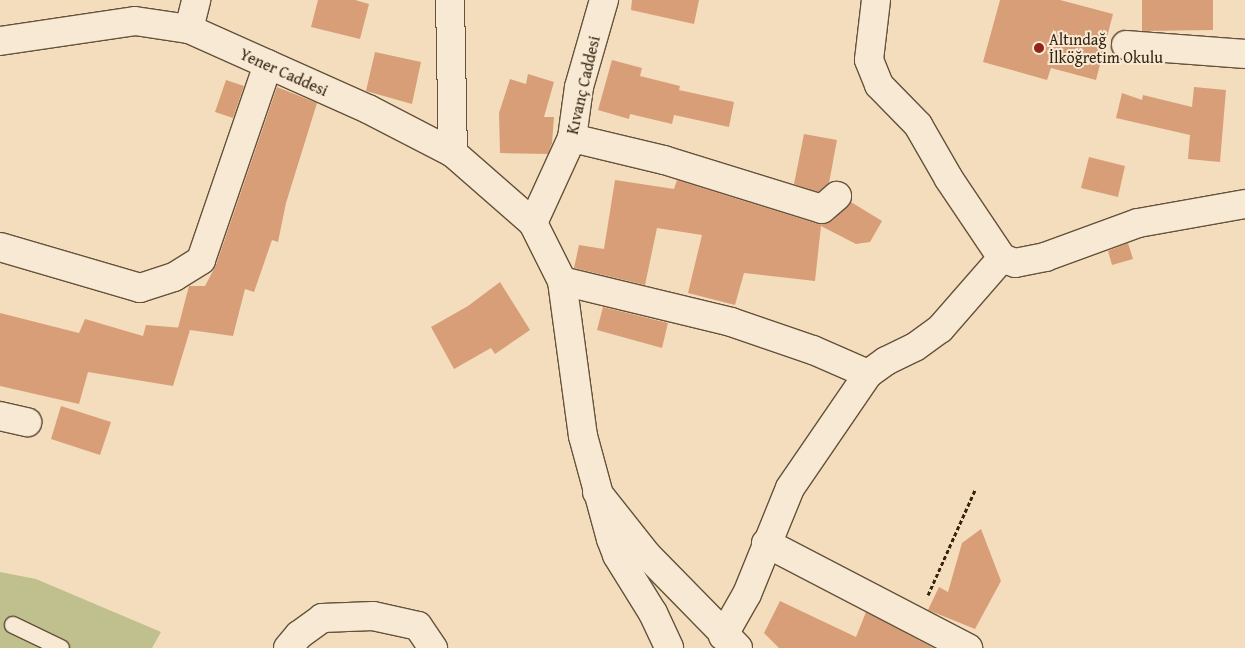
<!DOCTYPE html>
<html>
<head>
<meta charset="utf-8">
<style>
  body { margin:0 }
  #map { position:relative; width:1245px; height:648px; overflow:hidden; background:#f4ddbd; font-family:"Gentium Book Plus",serif }
  div>[style] { position:absolute }
  .green>* { inset:0; background:#c0c08e }
  .building>* { inset:0; background:#d89e77 }
  .path>* { height:3px; margin-top:-1.5px; transform-origin:0; background:repeating-linear-gradient(90deg,#34240e 0 4px,transparent 0 6.5px) }
  .roads { filter:drop-shadow(1px 0 #64523a) drop-shadow(-1px 0 #64523a) drop-shadow(0 1px #64523a) drop-shadow(0 -1px #64523a) }
  .service>* { height:16px; margin:-8px; padding:0 8px; transform-origin:8px; border-radius:8px; background:#f8e9d4 }
  .minor>* { height:28px; margin:-14px; padding:0 14px; transform-origin:14px; border-radius:14px; background:#f8e9d4 }
  .tertiary>* { height:28px; margin:-14px; padding:0 14px; transform-origin:14px; border-radius:14px; background:#f8e9d4 }
  .secondary>* { height:28px; margin:-14px; padding:0 14px; transform-origin:14px; border-radius:14px; background:#f8e9d4 }
  .dots>* { width:14px; height:14px; translate:-50% -50%; box-sizing:border-box; border:2px solid #f8e9d4; border-radius:50% }
  span { translate:-50% -50%; white-space:nowrap; text-align:center; line-height:1.15; -webkit-text-stroke:4px #f8e9d4; paint-order:stroke }
  .poi-label { font-size:16px; color:#34240e }
  .left { translate:0 -50%; text-align:left }
  .street-label { font-size:16px; color:#34240e }
</style>
</head>
<body>
<div id="map">
  <div class="green">
    <i style="clip-path:polygon(0 572px,36px 579px,161px 632px,152px 648px,0 648px)"></i>
  </div>
  <div class="building">
    <i style="clip-path:polygon(318px 0,355px 0,369px 4px,360px 39px,311px 27px)"></i>
    <i style="clip-path:polygon(632px 0,699px 0,694px 24px,631px 10px)"></i>
    <i style="clip-path:polygon(1000px 0,1060px 0,1113px 14px,1096px 80px,1051px 68px,1047px 80px,983px 62px)"></i>
    <i style="clip-path:polygon(1142px 0,1213px 0,1213px 30px,1142px 31px)"></i>
    <i style="clip-path:polygon(375px 52px,421px 62px,412px 104px,366px 91px)"></i>
    <i style="clip-path:polygon(612px 60px,642px 68px,640px 76px,680px 86px,679px 90px,734px 102px,729px 127px,674px 115px,672px 124px,630px 114px,629px 119px,598px 110px)"></i>
    <i style="clip-path:polygon(528px 74px,554px 82px,544px 117px,554px 117px,552px 143px,548px 154px,500px 153px,499px 113px,510px 79px,526px 84px)"></i>
    <i style="clip-path:polygon(226px 80px,244px 86px,233px 118px,215px 112px)"></i>
    <i style="clip-path:polygon(277px 87px,317px 103px,286px 203px,278px 242px,272px 240px,254px 292px,245px 289px,233px 336px,190px 330px,173px 386px,88px 372px,79px 404px,0 386px,0 313px,79px 333px,85px 319px,143px 336px,146px 325px,183px 328px,178px 328px,189px 286px,205px 286px,216px 265px)"></i>
    <i style="clip-path:polygon(1194px 87px,1226px 90px,1220px 162px,1188px 159px,1190px 135px,1116px 118px,1122px 93px,1142px 100px,1143px 95px,1192px 107px)"></i>
    <i style="clip-path:polygon(804px 134px,837px 140px,829px 183px,818px 192px,794px 184px)"></i>
    <i style="clip-path:polygon(1089px 157px,1125px 166px,1118px 197px,1081px 188px)"></i>
    <i style="clip-path:polygon(615px 180px,674px 189px,677px 180px,818px 224px,832px 221px,851px 202px,882px 221px,870px 242px,856px 244px,821px 226px,815px 281px,744px 273px,735px 305px,688px 293px,702px 235px,657px 228px,645px 285px,574px 268px,579px 245px,604px 249px)"></i>
    <i style="clip-path:polygon(1128px 243px,1133px 259px,1112px 265px,1108px 251px)"></i>
    <i style="clip-path:polygon(500px 282px,530px 330px,495px 354px,491px 348px,454px 369px,431px 327px,468px 306px)"></i>
    <i style="clip-path:polygon(603px 307px,668px 323px,662px 348px,597px 330px)"></i>
    <i style="clip-path:polygon(61px 406px,111px 422px,100px 455px,51px 439px)"></i>
    <i style="clip-path:polygon(981px 529px,1001px 581px,975px 629px,928px 610px,939px 587px,948px 592px,962px 543px)"></i>
    <i style="clip-path:polygon(780px 601px,856px 637px,866px 612px,934px 648px,779px 648px,764px 633px)"></i>
  </div>
  <div class="path">
    <i style="left:928px;top:595px;width:115px;rotate:-65.9deg"></i>
  </div>
  <div class="roads">
    <div class="service">
      <i style="left:13px;top:625px;width:53px;rotate:25.6deg"></i>
    </div>
    <div class="minor">
      <i style="left:450px;top:0;width:153px;rotate:88.9deg"></i>
      <i style="left:876px;top:0;width:60px;rotate:96.7deg"></i>
      <i style="left:869px;top:60px;width:27px;rotate:68deg"></i>
      <i style="left:879px;top:85px;width:56px;rotate:45.7deg"></i>
      <i style="left:918px;top:125px;width:62px;rotate:60.1deg"></i>
      <i style="left:949px;top:179px;width:95px;rotate:56.1deg"></i>
      <i style="left:189px;top:29px;width:30px;rotate:-76deg"></i>
      <i style="left:1126px;top:45px;width:119px;rotate:4.3deg"></i>
      <i style="left:572px;top:138px;width:95px;rotate:13.4deg"></i>
      <i style="left:664px;top:160px;width:165px;rotate:17.2deg"></i>
      <i style="left:822px;top:209px;width:20px;rotate:-41deg"></i>
      <i style="left:0;top:247px;width:146px;rotate:16.3deg"></i>
      <i style="left:140px;top:288px;width:36px;rotate:-18deg"></i>
      <i style="left:174px;top:277px;width:32px;rotate:-32deg"></i>
      <i style="left:201px;top:260px;width:207px;rotate:-71.1deg"></i>
      <i style="left:562px;top:281px;width:174px;rotate:13.6deg"></i>
      <i style="left:731px;top:322px;width:87px;rotate:18.9deg"></i>
      <i style="left:813px;top:350px;width:60px;rotate:23.6deg"></i>
      <i style="left:0;top:416px;width:28px;rotate:13deg"></i>
      <i style="left:597px;top:492px;width:80px;rotate:51.6deg"></i>
      <i style="left:647px;top:555px;width:130px;rotate:45.6deg"></i>
      <i style="left:766px;top:543px;width:228px;rotate:27.5deg"></i>
      <i style="left:723px;top:636px;width:48px;rotate:-60.3deg"></i>
      <i style="left:747px;top:594px;width:114px;rotate:-67.9deg"></i>
      <i style="left:790px;top:488px;width:138px;rotate:-55.6deg"></i>
      <i style="left:868px;top:374px;width:22px;rotate:-36deg"></i>
      <i style="left:886px;top:361px;width:32px;rotate:-26deg"></i>
      <i style="left:915px;top:347px;width:31px;rotate:-36deg"></i>
      <i style="left:940px;top:329px;width:94px;rotate:-48.9deg"></i>
      <i style="left:1002px;top:258px;width:14px;rotate:21deg"></i>
      <i style="left:1015px;top:263px;width:31px;rotate:-11deg"></i>
      <i style="left:1045px;top:257px;width:99px;rotate:-20.1deg"></i>
      <i style="left:1138px;top:223px;width:109px;rotate:-10.1deg"></i>
      <i style="left:288px;top:648px;width:17px;rotate:-50deg"></i>
      <i style="left:299px;top:635px;width:29px;rotate:-36deg"></i>
      <i style="left:322px;top:618px;width:51px;rotate:-2.2deg"></i>
      <i style="left:373px;top:616px;width:46px;rotate:12.5deg"></i>
      <i style="left:418px;top:626px;width:27px;rotate:56deg"></i>
    </div>
    <div class="tertiary">
      <i style="left:533px;top:223px;width:94px;rotate:-65.4deg"></i>
      <i style="left:572px;top:138px;width:51px;rotate:-82.2deg"></i>
      <i style="left:579px;top:87px;width:91px;rotate:-74deg"></i>
    </div>
    <div class="secondary">
      <i style="left:0;top:41px;width:136px;rotate:-8.4deg"></i>
      <i style="left:135px;top:21px;width:55px;rotate:8.4deg"></i>
      <i style="left:189px;top:29px;width:196px;rotate:24.1deg"></i>
      <i style="left:368px;top:109px;width:96px;rotate:27.4deg"></i>
      <i style="left:453px;top:153px;width:106px;rotate:41.2deg"></i>
      <i style="left:533px;top:223px;width:65px;rotate:63.4deg"></i>
      <i style="left:562px;top:281px;width:156px;rotate:82.3deg"></i>
      <i style="left:583px;top:436px;width:107px;rotate:74.8deg"></i>
      <i style="left:611px;top:539px;width:17px;rotate:69deg"></i>
      <i style="left:617px;top:555px;width:68px;rotate:58.2deg"></i>
      <i style="left:653px;top:613px;width:38px;rotate:65deg"></i>
    </div>
  </div>
  <div class="dots">
    <i style="left:1039px;top:48px;background:#8f2418"></i>
  </div>
  <div class="poi-label">
    <span class="left" style="left:1049px;top:48px">Altındağ<br>İlköğretim Okulu</span>
  </div>
  <div class="street-label">
    <span style="left:284px;top:72px;rotate:24deg">Yener Caddesi</span>
    <span style="left:583px;top:85px;rotate:-77deg">Kıvanç Caddesi</span>
  </div>
</div>
</body>
</html>
